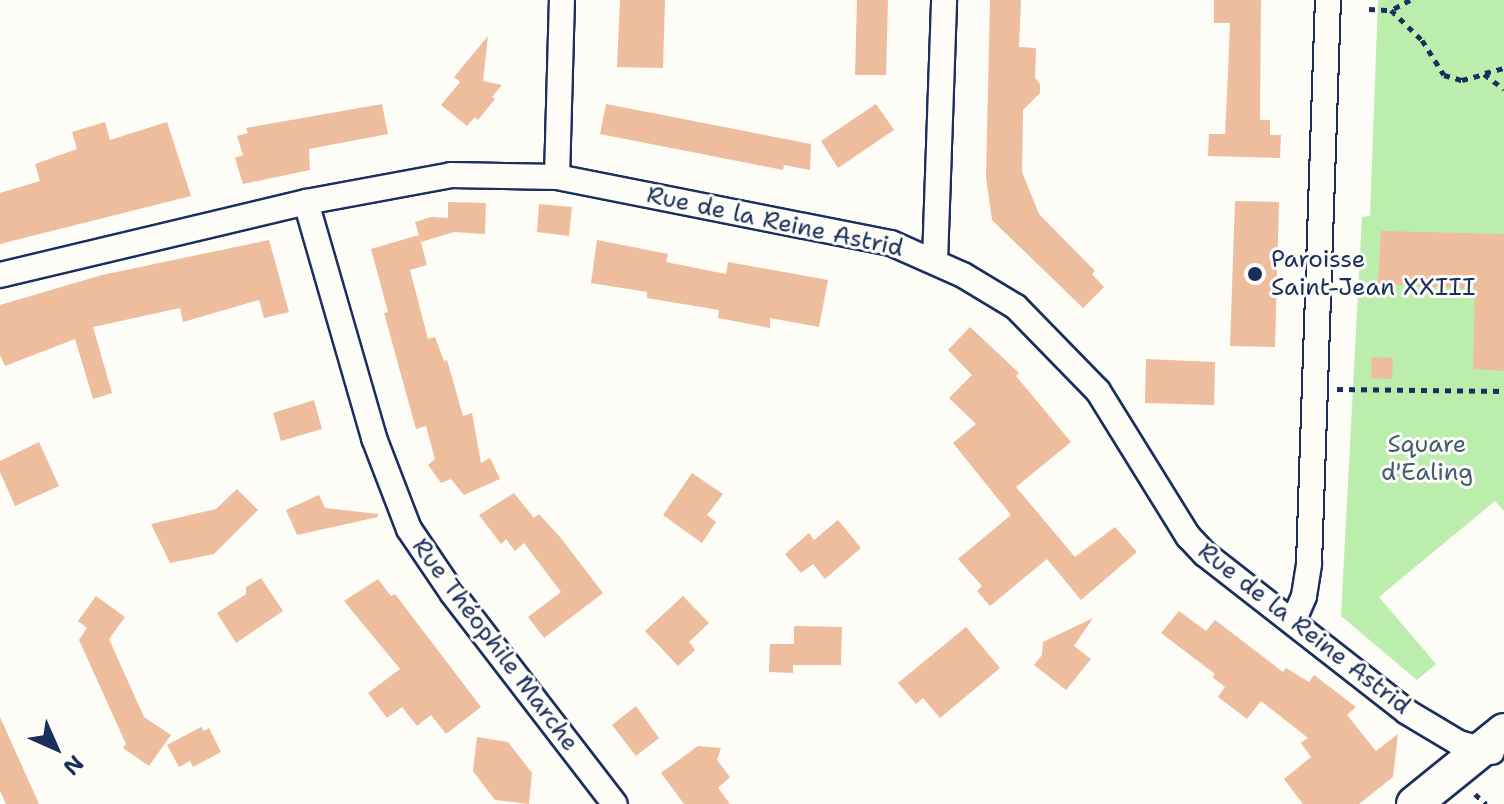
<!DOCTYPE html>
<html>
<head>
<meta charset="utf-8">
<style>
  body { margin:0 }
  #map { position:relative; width:1504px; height:804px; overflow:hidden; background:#fdfcf7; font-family:"Shantell Sans",sans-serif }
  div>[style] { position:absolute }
  .green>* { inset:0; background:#bbedad }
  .building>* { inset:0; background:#edbd9e }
  .path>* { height:5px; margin-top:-2.5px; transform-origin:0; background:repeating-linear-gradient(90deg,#1b2f5e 0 6px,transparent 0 12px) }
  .roads { filter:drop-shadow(2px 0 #1b2f5e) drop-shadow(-2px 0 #1b2f5e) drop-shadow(0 2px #1b2f5e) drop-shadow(0 -2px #1b2f5e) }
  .minor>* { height:24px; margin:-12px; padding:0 12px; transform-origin:12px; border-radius:12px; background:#fdfcf7 }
  .secondary>* { height:34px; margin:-17px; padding:0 17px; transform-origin:17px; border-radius:17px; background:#fdfcf7 }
  .dots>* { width:22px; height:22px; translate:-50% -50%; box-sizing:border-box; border:4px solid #fdfcf7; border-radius:50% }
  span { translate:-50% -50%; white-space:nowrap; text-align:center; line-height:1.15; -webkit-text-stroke:6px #fdfcf7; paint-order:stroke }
  .street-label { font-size:24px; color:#1b2f5e }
  .poi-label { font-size:24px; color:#1b2f5e }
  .left { translate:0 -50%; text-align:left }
  .park-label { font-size:24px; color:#435e72 }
  .north { position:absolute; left:16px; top:708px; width:80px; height:80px; -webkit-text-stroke:6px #fdfcf7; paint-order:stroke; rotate:135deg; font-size:22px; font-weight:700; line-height:32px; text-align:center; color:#1b2f5e }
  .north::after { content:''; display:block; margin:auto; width:28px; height:36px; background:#1b2f5e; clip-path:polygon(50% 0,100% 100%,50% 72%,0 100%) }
</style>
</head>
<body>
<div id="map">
  <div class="green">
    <i style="clip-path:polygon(1378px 0,1504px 0,1504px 511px,1495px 501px,1379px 597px,1436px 664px,1417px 680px,1341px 616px,1362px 217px,1370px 216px)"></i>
  </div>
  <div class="building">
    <i style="clip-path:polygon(620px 0,665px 0,663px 68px,617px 67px)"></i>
    <i style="clip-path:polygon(857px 0,888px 0,886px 75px,855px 75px)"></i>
    <i style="clip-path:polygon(990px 0,1021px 0,1019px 47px,1036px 48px,1035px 78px,1040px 84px,1040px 93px,1023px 110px,1022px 172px,1039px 214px,1095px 271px,1092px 274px,1104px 287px,1083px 308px,992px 220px,986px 177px)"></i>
    <i style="clip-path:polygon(1214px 0,1261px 0,1260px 120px,1270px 120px,1270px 135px,1281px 135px,1280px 158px,1208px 156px,1209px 134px,1225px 134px,1228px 73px,1230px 23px,1214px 23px)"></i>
    <i style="clip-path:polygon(488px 36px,483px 81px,502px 85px,492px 97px,495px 99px,478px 120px,475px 117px,467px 126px,441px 105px,460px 82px,454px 77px)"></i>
    <i style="clip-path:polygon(382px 104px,388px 134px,309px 149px,310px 170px,243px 184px,235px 158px,243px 155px,237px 136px,248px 133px,246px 128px)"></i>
    <i style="clip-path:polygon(606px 104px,811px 144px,810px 170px,784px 165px,783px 170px,600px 134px)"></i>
    <i style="clip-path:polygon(876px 104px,894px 130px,838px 168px,821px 141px)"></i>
    <i style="clip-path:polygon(105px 122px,110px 140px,167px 122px,191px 196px,0 244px,0 193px,40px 181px,35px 164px,77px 149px,72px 132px)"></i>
    <i style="clip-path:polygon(1235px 201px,1279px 202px,1275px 347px,1230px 346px)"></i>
    <i style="clip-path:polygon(448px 202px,486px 203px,485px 234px,454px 232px,421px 242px,415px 222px,431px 217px,448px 218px)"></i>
    <i style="clip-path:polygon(539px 204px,572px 207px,569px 236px,537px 232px)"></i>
    <i style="clip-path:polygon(1381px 231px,1504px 234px,1504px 371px,1473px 369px,1475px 289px,1378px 284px)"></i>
    <i style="clip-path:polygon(419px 235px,427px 265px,410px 270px,428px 339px,435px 337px,444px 361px,447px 360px,463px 416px,472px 413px,481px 463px,490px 458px,500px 479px,464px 495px,451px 479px,441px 483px,428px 465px,435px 459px,426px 426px,416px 429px,384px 313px,388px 312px,371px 249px)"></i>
    <i style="clip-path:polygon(269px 240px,289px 312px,264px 318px,259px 300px,183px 322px,180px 308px,93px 327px,112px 393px,93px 399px,75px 339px,5px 366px,0 355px,0 305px,102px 275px)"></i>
    <i style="clip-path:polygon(597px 240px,668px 254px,666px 262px,726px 274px,728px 262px,828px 280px,819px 327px,770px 318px,770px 328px,718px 318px,719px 310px,647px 298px,647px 292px,591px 283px)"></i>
    <i style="clip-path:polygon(970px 327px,1019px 373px,1016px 376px,1071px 442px,1016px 487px,1075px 557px,1115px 527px,1137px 552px,1081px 600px,1047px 559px,990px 606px,977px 591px,982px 586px,958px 559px,1011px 515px,953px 443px,976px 424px,949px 398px,972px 375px,948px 350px)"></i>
    <i style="clip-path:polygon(1372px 357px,1393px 358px,1392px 379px,1371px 378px)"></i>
    <i style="clip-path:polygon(1146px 359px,1215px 362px,1214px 405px,1145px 403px)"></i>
    <i style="clip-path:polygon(314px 400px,322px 429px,281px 441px,273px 413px)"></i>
    <i style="clip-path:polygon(39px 442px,59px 486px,15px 506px,0 472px,0 461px)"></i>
    <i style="clip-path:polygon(692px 473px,723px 494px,707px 515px,716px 522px,702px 543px,663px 515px)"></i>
    <i style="clip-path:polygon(237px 489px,258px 510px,214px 554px,170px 563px,151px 524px,216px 509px)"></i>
    <i style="clip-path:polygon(514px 493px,534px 518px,539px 514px,560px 537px,603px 593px,544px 638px,528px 617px,561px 592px,524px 543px,515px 551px,506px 539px,501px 544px,479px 515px)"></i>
    <i style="clip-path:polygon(319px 495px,325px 508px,378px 514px,378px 517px,297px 535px,286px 510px)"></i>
    <i style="clip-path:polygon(838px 520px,861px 548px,825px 579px,813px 564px,801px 573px,785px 554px,809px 533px,814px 540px)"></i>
    <i style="clip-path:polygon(261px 578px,283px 611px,236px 643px,217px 613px,246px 594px,246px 587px)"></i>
    <i style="clip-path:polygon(378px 579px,391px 596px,395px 594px,481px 707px,446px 734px,431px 715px,417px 726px,402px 707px,387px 718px,368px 693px,400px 669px,344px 601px)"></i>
    <i style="clip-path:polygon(96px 596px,125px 617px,109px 639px,144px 717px,171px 735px,149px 766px,123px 748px,126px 744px,79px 640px,87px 628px,78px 621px)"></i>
    <i style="clip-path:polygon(683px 596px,709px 623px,689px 642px,695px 650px,678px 666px,645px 631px)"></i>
    <i style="clip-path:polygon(1179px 611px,1206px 631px,1215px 620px,1283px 672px,1286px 668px,1309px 682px,1314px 675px,1356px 707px,1347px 715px,1376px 751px,1398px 734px,1393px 777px,1359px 804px,1303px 804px,1284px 779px,1311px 757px,1301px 743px,1308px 738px,1261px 701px,1247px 719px,1218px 697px,1225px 687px,1212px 677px,1215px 674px,1161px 633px)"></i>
    <i style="clip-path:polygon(1093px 618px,1074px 646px,1091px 659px,1066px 690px,1034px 665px,1042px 655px,1043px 642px)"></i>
    <i style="clip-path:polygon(794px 626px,842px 627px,841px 665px,793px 665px,793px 673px,769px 672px,770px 644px,794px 644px)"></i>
    <i style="clip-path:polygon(966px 627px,1000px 668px,940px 718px,923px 698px,916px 704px,898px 683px)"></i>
    <i style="clip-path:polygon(636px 706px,659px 738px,636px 756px,612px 725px)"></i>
    <i style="clip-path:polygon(0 717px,39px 804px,6px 804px,0 791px)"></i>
    <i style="clip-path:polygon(201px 727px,204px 731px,209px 728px,221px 752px,193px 767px,190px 761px,179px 767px,167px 745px)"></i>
    <i style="clip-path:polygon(477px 737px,508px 742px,532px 773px,529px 804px,495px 800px,473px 771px)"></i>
    <i style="clip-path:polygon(698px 746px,721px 748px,717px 760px,730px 777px,718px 788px,730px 804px,684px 804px,661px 773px)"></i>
  </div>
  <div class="path">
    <i style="left:1410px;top:0;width:21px;rotate:152deg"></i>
    <i style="left:1391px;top:10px;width:43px;rotate:44.1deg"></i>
    <i style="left:1422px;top:40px;width:41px;rotate:57.8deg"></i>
    <i style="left:1444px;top:75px;width:19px;rotate:16deg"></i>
    <i style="left:1462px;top:80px;width:23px;rotate:-15deg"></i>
    <i style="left:1484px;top:74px;width:25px;rotate:37deg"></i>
    <i style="left:1369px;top:9px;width:22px;rotate:3deg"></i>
    <i style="left:1485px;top:73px;width:20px;rotate:-15deg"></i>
    <i style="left:1337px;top:389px;width:167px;rotate:0.7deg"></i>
    <i style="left:1475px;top:794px;width:15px;rotate:42deg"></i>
  </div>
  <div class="roads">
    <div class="minor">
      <i style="left:557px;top:177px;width:177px;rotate:-88.4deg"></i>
      <i style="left:306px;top:202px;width:246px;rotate:73.9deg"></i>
      <i style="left:374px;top:438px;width:97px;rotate:69deg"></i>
      <i style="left:409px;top:529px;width:78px;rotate:55.9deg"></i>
      <i style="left:453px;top:594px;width:265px;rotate:52.4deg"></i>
      <i style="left:935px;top:261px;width:261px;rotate:-88deg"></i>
      <i style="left:0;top:275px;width:315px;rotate:-13.4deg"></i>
      <i style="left:306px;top:202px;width:147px;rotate:-10.5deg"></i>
      <i style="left:451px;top:175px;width:106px;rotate:1.1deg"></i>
      <i style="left:557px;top:177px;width:340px;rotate:11.2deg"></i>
      <i style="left:891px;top:243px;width:79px;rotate:24deg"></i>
      <i style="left:963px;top:275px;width:62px;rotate:31.1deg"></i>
      <i style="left:1016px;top:307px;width:117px;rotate:45.7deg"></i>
      <i style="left:1098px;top:391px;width:171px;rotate:58.2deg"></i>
      <i style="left:1188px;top:536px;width:25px;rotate:47deg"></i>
      <i style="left:1205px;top:554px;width:256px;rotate:38deg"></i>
      <i style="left:1407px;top:712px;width:61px;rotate:30.8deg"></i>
      <i style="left:1459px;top:743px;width:34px;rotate:15deg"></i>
      <i style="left:1293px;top:622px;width:28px;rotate:-67deg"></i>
      <i style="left:1304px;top:596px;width:33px;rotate:-81deg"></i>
      <i style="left:1309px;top:563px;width:563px;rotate:-88.07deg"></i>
    </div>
    <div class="secondary">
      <i style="left:1414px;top:804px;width:116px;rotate:-39deg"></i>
    </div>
  </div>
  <div class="dots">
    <i style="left:1255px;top:274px;background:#1b2f5e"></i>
  </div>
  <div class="street-label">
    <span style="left:775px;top:222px;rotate:12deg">Rue de la Reine Astrid</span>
    <span style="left:1304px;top:629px;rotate:38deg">Rue de la Reine Astrid</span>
    <span style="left:495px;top:645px;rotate:53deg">Rue Théophile Marche</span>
  </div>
  <div class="poi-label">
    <span class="left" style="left:1271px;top:274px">Paroisse<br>Saint-Jean XXIII</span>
  </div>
  <div class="park-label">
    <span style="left:1427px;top:459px">Square<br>d'Ealing</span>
  </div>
  <div class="north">N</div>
</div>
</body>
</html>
